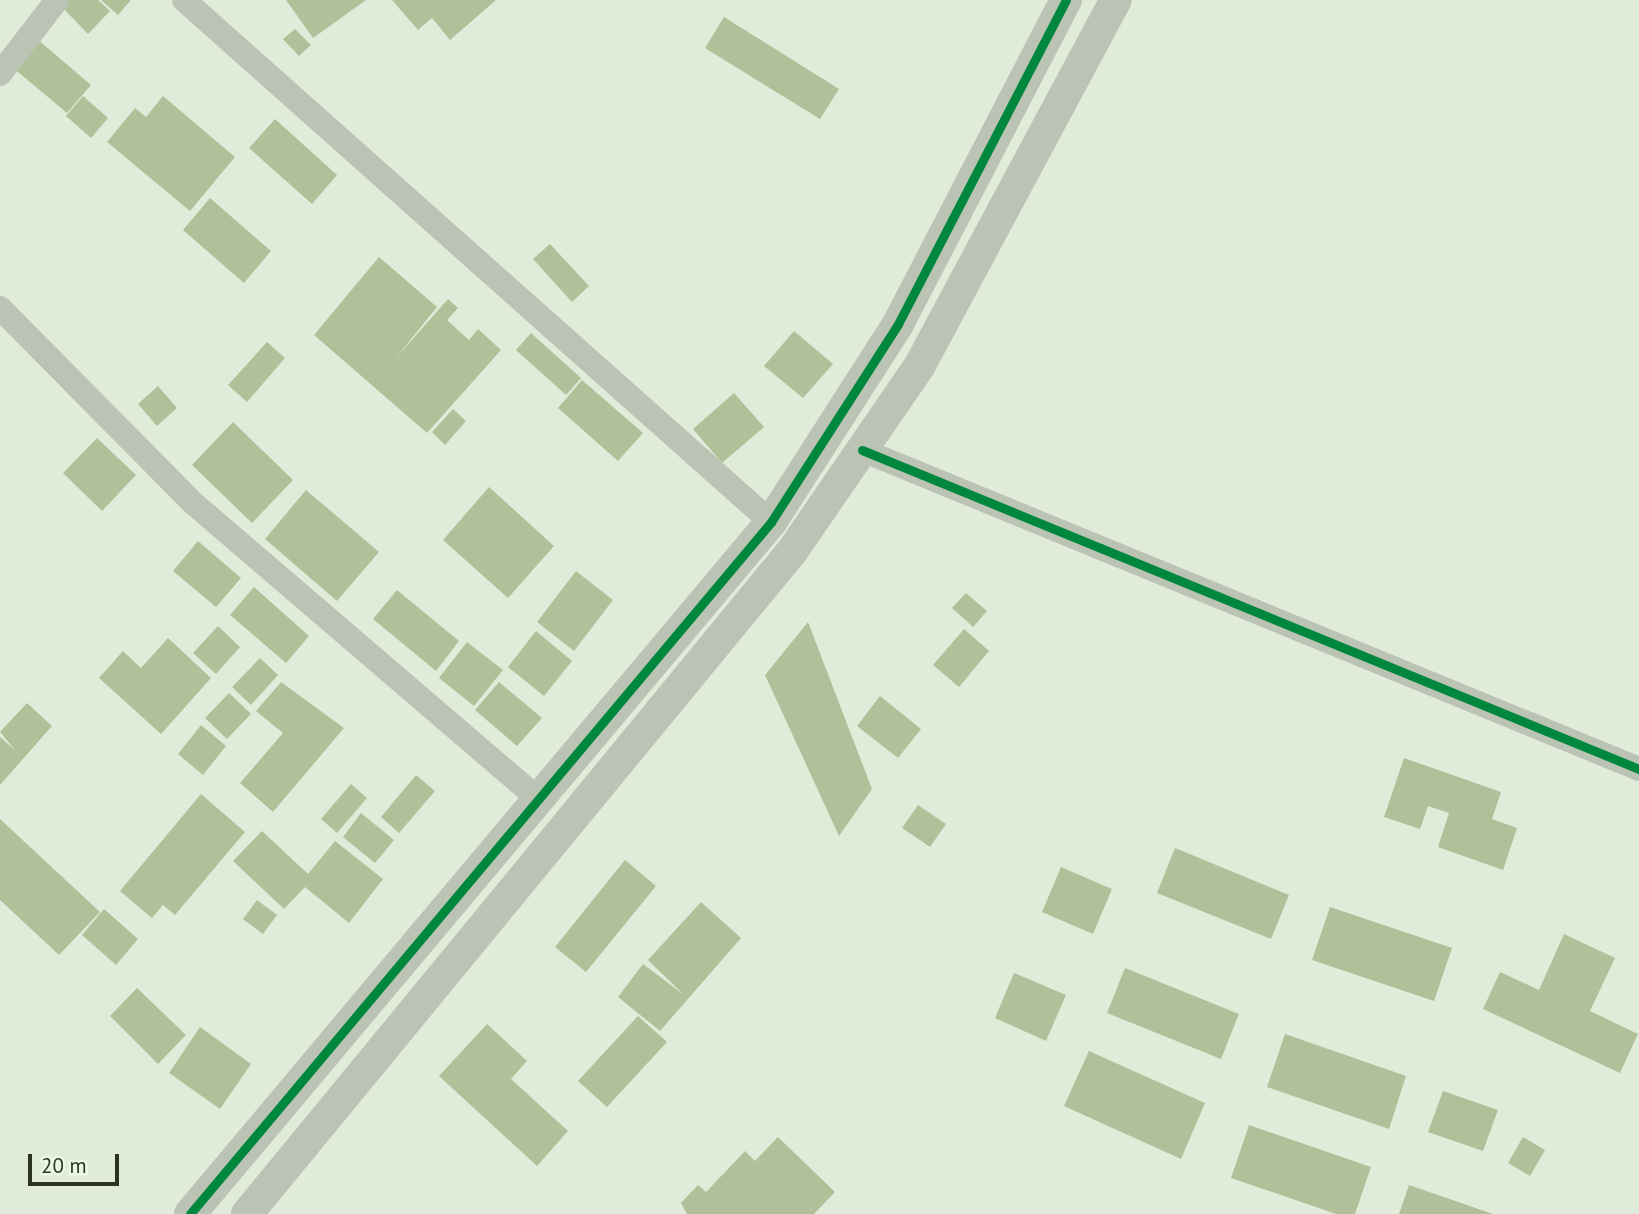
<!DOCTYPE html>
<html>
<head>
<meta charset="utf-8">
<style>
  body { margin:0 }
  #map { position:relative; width:1639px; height:1214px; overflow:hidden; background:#e0ebda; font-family:"PT Sans",sans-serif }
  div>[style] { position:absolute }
  .building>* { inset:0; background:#b0c19a }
  .minor>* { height:24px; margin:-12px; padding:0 12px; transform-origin:12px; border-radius:12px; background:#bbc4b4 }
  .tertiary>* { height:32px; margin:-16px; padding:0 16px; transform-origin:16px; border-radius:16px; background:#bbc4b4 }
  .cycleway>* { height:9px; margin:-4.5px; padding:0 4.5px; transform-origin:4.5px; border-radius:4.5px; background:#00873e }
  span { translate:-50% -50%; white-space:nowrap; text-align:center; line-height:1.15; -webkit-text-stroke:5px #e8fae0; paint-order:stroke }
  .scale { position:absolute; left:28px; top:1154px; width:91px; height:32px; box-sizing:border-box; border:4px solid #2c3323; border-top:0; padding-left:9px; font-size:21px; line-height:24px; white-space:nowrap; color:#2c3323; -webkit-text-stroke:5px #e8fae0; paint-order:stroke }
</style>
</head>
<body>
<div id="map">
  <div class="building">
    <i style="clip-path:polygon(65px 0,98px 0,110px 11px,88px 34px,60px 5px)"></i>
    <i style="clip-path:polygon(101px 0,131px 0,118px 15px)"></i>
    <i style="clip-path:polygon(286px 0,366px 0,313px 38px)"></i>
    <i style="clip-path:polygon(392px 0,496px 0,450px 40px,432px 18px,418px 30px)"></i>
    <i style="clip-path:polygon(724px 17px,839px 89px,820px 119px,705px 48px)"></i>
    <i style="clip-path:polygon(295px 29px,311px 45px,299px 56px,283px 39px)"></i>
    <i style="clip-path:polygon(36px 38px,91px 85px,67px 113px,12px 67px)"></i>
    <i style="clip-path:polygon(83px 96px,108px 118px,91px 138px,66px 116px)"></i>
    <i style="clip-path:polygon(163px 96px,235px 157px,190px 211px,107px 142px,135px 108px,146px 117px)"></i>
    <i style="clip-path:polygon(275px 119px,337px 175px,312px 204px,249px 148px)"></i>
    <i style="clip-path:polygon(210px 198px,271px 251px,244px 283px,183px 230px)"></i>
    <i style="clip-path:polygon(550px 244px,589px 286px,572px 302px,533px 259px)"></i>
    <i style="clip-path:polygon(379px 257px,437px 307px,395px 359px,448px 299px,458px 308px,447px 320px,469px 340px,478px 329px,501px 350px,427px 433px,314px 335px)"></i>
    <i style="clip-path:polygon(794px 331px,833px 364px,803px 398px,764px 366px)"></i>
    <i style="clip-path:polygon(531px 333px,581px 378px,566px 395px,516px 350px)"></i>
    <i style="clip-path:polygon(267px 342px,285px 358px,247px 402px,228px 385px)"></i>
    <i style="clip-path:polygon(582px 380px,643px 433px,618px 461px,558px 408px)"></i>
    <i style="clip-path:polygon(158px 386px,177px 408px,157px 426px,138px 404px)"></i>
    <i style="clip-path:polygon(734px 393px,764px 427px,722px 463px,693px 429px)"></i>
    <i style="clip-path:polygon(453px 409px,466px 421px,445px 445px,432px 432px)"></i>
    <i style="clip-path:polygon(233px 422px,293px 480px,252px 523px,192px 465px)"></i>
    <i style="clip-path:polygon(97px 438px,136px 475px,102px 511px,63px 473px)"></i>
    <i style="clip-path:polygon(489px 487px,554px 546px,508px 598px,443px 540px)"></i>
    <i style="clip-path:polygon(306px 490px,379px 552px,337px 601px,265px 539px)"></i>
    <i style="clip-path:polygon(198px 541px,241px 578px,216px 607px,173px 571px)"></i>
    <i style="clip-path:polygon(576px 571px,613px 600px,574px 651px,537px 622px)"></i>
    <i style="clip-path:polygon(254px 587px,309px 636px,286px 663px,230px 615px)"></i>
    <i style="clip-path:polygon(397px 590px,459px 641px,436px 671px,373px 619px)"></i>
    <i style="clip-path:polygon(966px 593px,987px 611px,973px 627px,952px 608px)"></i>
    <i style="clip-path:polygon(808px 622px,872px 789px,839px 836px,765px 675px)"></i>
    <i style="clip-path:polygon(218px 626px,240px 647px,216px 674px,193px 653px)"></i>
    <i style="clip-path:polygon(964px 629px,989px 651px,959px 687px,933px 665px)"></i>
    <i style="clip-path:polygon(536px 631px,572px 661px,544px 696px,508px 667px)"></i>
    <i style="clip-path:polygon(168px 638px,211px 678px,161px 734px,99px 678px,123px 651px,141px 668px)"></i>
    <i style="clip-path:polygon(467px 642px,503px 670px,474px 706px,439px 678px)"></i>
    <i style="clip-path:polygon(260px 658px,278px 675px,251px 705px,232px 687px)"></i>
    <i style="clip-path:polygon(281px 682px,344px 728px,273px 812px,240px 783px,283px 733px,256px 711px)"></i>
    <i style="clip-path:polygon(499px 682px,542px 718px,517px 746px,475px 710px)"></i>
    <i style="clip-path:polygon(229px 693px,251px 714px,227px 739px,205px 718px)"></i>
    <i style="clip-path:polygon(880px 696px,921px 729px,898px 758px,857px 726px)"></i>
    <i style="clip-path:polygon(27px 703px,52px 726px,0 785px,0 737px,15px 750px,0 732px)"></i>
    <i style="clip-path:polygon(201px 725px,226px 746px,203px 775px,178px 754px)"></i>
    <i style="clip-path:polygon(1404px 758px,1501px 792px,1492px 819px,1517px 828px,1503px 870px,1438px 847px,1449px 813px,1428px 806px,1420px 829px,1384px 817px)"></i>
    <i style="clip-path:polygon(416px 775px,435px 791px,399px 833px,381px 817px)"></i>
    <i style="clip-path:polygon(351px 784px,367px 798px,337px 833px,321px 819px)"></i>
    <i style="clip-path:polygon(201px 794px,245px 832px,175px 915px,163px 905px,152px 918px,120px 891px)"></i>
    <i style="clip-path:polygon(918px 805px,946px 824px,930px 847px,902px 828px)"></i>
    <i style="clip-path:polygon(361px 813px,394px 840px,375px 863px,343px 837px)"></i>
    <i style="clip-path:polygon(0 819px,100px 912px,59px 955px,0 900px)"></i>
    <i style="clip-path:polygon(262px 831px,308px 874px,335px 841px,383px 879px,349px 923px,305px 887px,284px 909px,233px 861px)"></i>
    <i style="clip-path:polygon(1175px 848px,1289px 895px,1271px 939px,1157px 893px)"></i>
    <i style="clip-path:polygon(625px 860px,656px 886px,586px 972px,555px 947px)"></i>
    <i style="clip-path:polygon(1061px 867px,1112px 889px,1093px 934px,1042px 912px)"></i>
    <i style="clip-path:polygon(257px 900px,277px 915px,263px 934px,243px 919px)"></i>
    <i style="clip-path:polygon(701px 902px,741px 938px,660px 1031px,618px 997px,643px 964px,684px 995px,648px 960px)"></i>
    <i style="clip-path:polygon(1330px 907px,1452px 948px,1434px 1001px,1312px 960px)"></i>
    <i style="clip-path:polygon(104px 909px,138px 939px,116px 965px,82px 935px)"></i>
    <i style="clip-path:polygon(1564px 934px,1615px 958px,1590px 1011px,1638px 1034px,1620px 1073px,1483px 1009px,1500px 972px,1539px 990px)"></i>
    <i style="clip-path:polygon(1125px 968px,1239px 1014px,1221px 1059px,1107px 1013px)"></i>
    <i style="clip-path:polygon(1014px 973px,1066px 995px,1046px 1041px,995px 1018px)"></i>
    <i style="clip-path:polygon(137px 988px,186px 1035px,158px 1064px,110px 1016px)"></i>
    <i style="clip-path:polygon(638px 1016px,667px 1042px,607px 1107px,578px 1081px)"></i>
    <i style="clip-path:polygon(487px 1024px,527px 1061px,511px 1079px,568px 1131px,537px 1166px,439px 1076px)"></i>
    <i style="clip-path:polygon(200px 1027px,251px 1064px,220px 1109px,169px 1073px)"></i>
    <i style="clip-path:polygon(1285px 1034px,1406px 1076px,1389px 1129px,1267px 1087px)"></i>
    <i style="clip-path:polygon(1089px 1051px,1205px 1103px,1181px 1159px,1064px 1106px)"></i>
    <i style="clip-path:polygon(1443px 1091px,1498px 1110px,1483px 1151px,1428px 1132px)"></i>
    <i style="clip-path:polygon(1249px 1125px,1371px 1167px,1355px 1214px,1336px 1214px,1231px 1178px)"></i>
    <i style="clip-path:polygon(778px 1137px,835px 1192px,814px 1214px,687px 1214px,681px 1203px,698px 1185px,706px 1192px,745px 1151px,755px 1161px)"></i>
    <i style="clip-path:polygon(1523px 1137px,1545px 1150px,1530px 1176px,1508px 1163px)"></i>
    <i style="clip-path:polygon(1409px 1185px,1493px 1214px,1399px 1214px)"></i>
  </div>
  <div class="minor">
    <i style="left:184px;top:0;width:786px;rotate:41.65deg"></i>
    <i style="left:0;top:74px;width:93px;rotate:-52.4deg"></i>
    <i style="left:0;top:308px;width:274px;rotate:45.3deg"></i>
    <i style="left:193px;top:503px;width:456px;rotate:40.6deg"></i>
    <i style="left:862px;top:450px;width:840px;rotate:22.32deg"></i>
  </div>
  <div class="tertiary">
    <i style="left:190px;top:1214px;width:904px;rotate:-49.98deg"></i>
    <i style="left:771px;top:522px;width:235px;rotate:-57.3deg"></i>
    <i style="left:898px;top:324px;width:365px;rotate:-62.6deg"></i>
    <i style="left:247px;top:1214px;width:860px;rotate:-50.57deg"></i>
    <i style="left:793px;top:550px;width:224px;rotate:-55.5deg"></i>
    <i style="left:920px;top:365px;width:414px;rotate:-61.8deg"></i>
  </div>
  <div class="cycleway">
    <i style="left:862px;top:450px;width:840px;rotate:22.32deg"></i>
    <i style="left:190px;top:1214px;width:904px;rotate:-49.98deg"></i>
    <i style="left:771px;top:522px;width:235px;rotate:-57.3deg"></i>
    <i style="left:898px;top:324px;width:365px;rotate:-62.6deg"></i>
  </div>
  <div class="scale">20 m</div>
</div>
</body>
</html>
